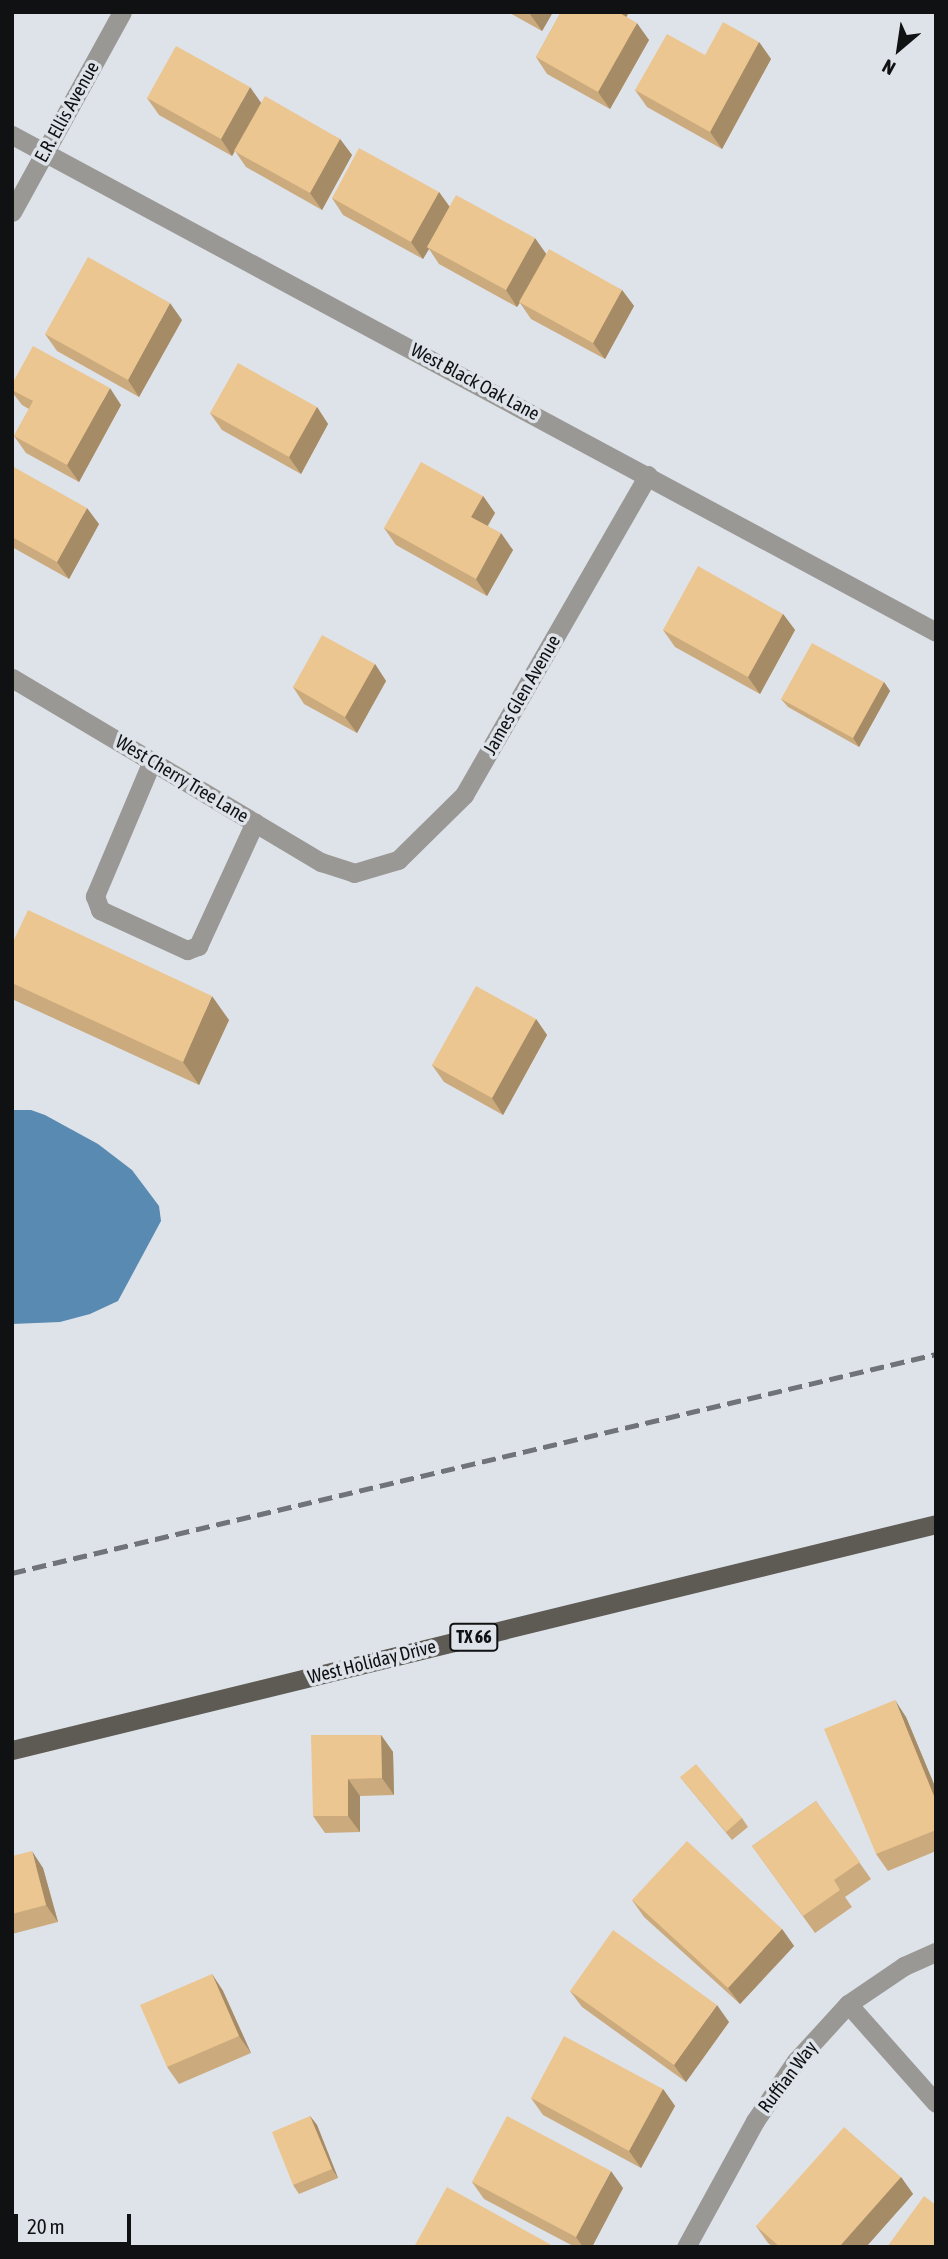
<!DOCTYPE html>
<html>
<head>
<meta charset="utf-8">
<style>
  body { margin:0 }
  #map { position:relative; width:948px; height:2259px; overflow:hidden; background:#dee3ea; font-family:"Asap Condensed",sans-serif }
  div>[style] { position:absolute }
  .water>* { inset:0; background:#588ab2 }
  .service>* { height:19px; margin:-9.5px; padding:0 9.5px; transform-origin:9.5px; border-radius:9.5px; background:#9a9895 }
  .minor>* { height:19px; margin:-9.5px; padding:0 9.5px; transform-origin:9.5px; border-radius:9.5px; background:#9a9895 }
  .primary>* { height:19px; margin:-9.5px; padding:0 9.5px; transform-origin:9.5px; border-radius:9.5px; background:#5e5b55 }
  .rail>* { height:5px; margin-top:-2.5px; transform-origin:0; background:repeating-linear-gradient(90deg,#707378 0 14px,transparent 0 21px) }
  .wall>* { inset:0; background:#cbaa7d }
  .shaded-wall>* { inset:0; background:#a58b66 }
  .building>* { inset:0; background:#ecc691 }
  span { translate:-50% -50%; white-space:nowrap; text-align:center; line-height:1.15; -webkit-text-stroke:7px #dee3ea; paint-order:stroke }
  .shield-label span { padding:2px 5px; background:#dee3ea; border:2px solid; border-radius:5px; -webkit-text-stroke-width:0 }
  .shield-label { font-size:18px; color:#0f1113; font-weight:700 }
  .street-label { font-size:19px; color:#0f1113 }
  .frame { position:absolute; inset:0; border:14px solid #0f1113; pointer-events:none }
  .north { position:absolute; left:864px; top:14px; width:70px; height:70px; -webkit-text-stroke:5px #dee3ea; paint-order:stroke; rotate:209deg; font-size:19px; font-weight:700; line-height:28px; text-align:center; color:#0f1113 }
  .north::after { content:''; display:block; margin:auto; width:24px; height:32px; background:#0f1113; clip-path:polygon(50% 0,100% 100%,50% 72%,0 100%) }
  .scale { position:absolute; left:14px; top:2214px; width:117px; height:32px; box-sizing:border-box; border:4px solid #0f1113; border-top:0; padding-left:9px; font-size:21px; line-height:24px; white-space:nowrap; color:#0f1113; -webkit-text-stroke:5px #dee3ea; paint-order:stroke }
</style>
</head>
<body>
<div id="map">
  <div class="water">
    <i style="clip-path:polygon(12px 1110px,31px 1110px,45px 1115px,98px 1144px,132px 1170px,159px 1206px,161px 1221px,118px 1301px,90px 1314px,60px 1322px,12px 1324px)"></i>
  </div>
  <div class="service">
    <i style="left:152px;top:761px;width:147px;rotate:112.9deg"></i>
    <i style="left:95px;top:896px;width:15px;rotate:70deg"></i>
    <i style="left:100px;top:910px;width:96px;rotate:24.7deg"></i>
    <i style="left:187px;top:950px;width:12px;rotate:-20deg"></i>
    <i style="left:198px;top:946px;width:136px;rotate:-65.3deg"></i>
  </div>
  <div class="minor">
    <i style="left:12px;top:135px;width:1049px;rotate:28.27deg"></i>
    <i style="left:12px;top:212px;width:228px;rotate:-61.2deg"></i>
    <i style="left:12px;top:678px;width:360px;rotate:30.8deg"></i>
    <i style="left:321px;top:862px;width:35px;rotate:18deg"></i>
    <i style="left:354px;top:873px;width:46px;rotate:-16.5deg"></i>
    <i style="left:398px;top:860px;width:93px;rotate:-44.6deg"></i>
    <i style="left:464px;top:795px;width:369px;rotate:-60.1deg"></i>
    <i style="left:848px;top:2004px;width:132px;rotate:48.4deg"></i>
    <i style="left:686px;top:2247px;width:144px;rotate:-61.3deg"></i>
    <i style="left:755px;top:2121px;width:73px;rotate:-55.7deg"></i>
    <i style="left:796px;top:2061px;width:77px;rotate:-47.6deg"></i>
    <i style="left:848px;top:2004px;width:68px;rotate:-34.2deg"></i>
    <i style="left:904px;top:1966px;width:35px;rotate:-24deg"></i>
  </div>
  <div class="primary">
    <i style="left:12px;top:1750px;width:951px;rotate:-13.74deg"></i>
  </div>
  <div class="rail">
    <i style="left:12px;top:1573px;width:950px;rotate:-13.33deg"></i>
  </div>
  <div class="wall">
    <i style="clip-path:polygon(508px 12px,553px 12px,542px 31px)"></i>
    <i style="clip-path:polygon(561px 12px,629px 12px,626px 17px,649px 40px,610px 109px,547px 74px,536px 57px)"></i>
    <i style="clip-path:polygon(759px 42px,771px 59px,722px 149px,647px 107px,635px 90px,705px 55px)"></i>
    <i style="clip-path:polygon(147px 98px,261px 103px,340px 139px,352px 155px,322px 210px,246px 167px,235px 151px,232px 156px,159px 115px)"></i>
    <i style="clip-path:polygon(439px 192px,450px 207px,546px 254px,622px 290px,634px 306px,605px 359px,531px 319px,520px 303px,517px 307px,439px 264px,429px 249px,423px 259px,343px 215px,332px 198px)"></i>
    <i style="clip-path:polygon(182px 320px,139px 397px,57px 351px,45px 334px)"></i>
    <i style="clip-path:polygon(12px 384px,121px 405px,79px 482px,26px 453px,14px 436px,29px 409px,22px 405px,12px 392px)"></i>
    <i style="clip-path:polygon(317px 407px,328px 424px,301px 474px,222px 430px,210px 413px)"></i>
    <i style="clip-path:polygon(12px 466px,99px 524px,69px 579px,12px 547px)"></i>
    <i style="clip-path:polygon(483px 496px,495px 513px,488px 526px,513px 550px,487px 596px,396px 545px,384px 528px)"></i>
    <i style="clip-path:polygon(783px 614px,795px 630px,760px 694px,675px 647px,663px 630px)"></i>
    <i style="clip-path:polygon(375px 664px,386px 681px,357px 733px,304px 704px,293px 687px)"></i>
    <i style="clip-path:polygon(884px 682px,890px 691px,859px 747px,788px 707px,781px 699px)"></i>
    <i style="clip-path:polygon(12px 944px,229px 1020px,199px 1085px,14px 1000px,12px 997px)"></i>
    <i style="clip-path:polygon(536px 1019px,547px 1035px,503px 1115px,444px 1082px,432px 1065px)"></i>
    <i style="clip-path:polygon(906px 1717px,936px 1789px,936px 1851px,888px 1871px,876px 1854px)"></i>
    <i style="clip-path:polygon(381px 1735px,393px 1752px,394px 1795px,360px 1796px,360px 1832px,325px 1833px,313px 1816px)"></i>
    <i style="clip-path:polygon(680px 1777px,742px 1818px,748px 1827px,732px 1840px)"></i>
    <i style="clip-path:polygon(816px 1801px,871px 1879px,845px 1897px,852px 1907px,815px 1933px,752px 1846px)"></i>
    <i style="clip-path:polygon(12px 1856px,43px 1868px,58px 1922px,12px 1934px)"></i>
    <i style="clip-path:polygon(632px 1900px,782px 1929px,794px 1946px,740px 2004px,644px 1917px)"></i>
    <i style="clip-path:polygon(212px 1974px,223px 1991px,251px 2053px,179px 2084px,167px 2067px)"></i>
    <i style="clip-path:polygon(570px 1991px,729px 2022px,686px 2082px,582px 2007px)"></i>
    <i style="clip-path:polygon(663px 2089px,675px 2106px,641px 2168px,543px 2115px,531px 2098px)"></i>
    <i style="clip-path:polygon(310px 2116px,317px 2125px,338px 2178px,299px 2194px,293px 2185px)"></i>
    <i style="clip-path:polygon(901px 2177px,913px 2194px,866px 2247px,773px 2247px,768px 2243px,756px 2226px)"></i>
    <i style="clip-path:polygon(472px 2182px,623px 2188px,592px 2247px,575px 2247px,484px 2199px)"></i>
  </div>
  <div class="shaded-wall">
    <i style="clip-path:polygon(532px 12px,553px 12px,542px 31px,530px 14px)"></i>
    <i style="clip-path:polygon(613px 12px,629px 12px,622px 25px)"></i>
    <i style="clip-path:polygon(637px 23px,649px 40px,610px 109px,598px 92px)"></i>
    <i style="clip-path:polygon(759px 42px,771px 59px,722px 149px,710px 132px)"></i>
    <i style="clip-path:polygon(250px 87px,262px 104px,232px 156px,221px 139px)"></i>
    <i style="clip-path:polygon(340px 139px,352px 155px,322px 210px,310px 193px)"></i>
    <i style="clip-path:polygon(439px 192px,451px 209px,427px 247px,429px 249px,423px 259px,411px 242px)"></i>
    <i style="clip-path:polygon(535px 238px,547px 255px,517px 307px,506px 290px)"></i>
    <i style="clip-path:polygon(622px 290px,634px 306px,605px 359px,593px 343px)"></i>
    <i style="clip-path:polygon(170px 303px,182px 320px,139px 397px,128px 380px)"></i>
    <i style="clip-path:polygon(110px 388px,121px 405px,79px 482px,67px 465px)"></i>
    <i style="clip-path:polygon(317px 407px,328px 424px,301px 474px,289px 457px)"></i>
    <i style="clip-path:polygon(483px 496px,495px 513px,483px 533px,471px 517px)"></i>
    <i style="clip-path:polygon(87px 508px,99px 524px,69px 579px,57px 562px)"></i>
    <i style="clip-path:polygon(501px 533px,513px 550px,487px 596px,476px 579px)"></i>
    <i style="clip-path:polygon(783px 614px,795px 630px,760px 694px,748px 677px)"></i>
    <i style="clip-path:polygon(375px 664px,386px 681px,357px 733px,345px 717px)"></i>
    <i style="clip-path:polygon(884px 682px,890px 691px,859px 747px,853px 738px)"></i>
    <i style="clip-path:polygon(212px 996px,229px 1020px,199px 1085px,183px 1062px)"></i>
    <i style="clip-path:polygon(536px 1019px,547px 1035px,503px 1115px,492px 1098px)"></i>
    <i style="clip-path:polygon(895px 1700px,906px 1717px,936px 1789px,936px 1801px)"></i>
    <i style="clip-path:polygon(381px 1735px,393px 1752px,394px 1795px,382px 1778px)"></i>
    <i style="clip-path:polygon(348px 1779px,360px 1796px,360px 1832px,348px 1816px)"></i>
    <i style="clip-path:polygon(32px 1851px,43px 1868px,58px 1922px,46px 1905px)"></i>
    <i style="clip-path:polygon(782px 1929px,794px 1946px,740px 2004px,728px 1988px)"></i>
    <i style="clip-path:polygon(212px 1974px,223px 1991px,251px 2053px,239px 2036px)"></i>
    <i style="clip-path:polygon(717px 2005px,729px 2022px,686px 2082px,674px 2065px)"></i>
    <i style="clip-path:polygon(663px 2089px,675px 2106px,641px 2168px,629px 2151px)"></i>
    <i style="clip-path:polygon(310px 2116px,317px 2125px,338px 2178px,332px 2169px)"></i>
    <i style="clip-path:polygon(611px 2171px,623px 2188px,592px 2247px,583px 2247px,576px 2237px)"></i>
    <i style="clip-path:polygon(901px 2177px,913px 2194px,866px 2247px,839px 2247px)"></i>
  </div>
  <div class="building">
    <i style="clip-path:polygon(561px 12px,618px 12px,637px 23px,598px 92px,536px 57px)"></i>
    <i style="clip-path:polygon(723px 22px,759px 42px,710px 132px,635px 90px,667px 34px,705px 55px)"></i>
    <i style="clip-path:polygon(176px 46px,250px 87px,221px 139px,147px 98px)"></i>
    <i style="clip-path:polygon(265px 96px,340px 139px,310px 193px,234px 151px)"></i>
    <i style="clip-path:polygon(359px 148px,439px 192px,411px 242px,332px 198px)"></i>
    <i style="clip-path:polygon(456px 195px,535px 238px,506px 290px,427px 247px)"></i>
    <i style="clip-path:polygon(549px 249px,622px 290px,593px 343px,519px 302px)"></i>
    <i style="clip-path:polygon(88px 257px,170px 303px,128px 380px,45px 334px)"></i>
    <i style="clip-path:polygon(33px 346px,110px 388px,67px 465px,14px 436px,33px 401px,12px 390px,12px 384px)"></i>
    <i style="clip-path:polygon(238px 363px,317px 407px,289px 457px,210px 413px)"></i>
    <i style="clip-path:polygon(421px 462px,483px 496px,471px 517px,501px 533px,476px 579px,384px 528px)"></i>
    <i style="clip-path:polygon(12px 466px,87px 508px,57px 562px,12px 537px)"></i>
    <i style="clip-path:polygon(698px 566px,783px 614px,748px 677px,663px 630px)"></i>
    <i style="clip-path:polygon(322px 635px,375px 664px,345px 717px,293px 687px)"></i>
    <i style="clip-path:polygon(812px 643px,884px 682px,853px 738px,781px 699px)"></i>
    <i style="clip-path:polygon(28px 910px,212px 996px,183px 1062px,12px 983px,12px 944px)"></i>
    <i style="clip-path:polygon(476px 986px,536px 1019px,492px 1098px,432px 1065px)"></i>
    <i style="clip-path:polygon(895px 1700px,936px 1801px,936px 1830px,876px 1854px,824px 1729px)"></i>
    <i style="clip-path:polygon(311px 1735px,381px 1735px,382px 1778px,348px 1779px,348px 1816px,313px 1816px)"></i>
    <i style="clip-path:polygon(696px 1764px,742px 1818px,726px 1832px,680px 1777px)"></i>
    <i style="clip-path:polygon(816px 1801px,860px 1862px,834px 1880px,840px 1890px,803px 1916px,752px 1846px)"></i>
    <i style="clip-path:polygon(687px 1841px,782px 1929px,728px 1988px,632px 1900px)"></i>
    <i style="clip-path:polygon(32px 1851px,46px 1905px,12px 1914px,12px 1856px)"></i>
    <i style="clip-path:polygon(613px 1930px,717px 2005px,674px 2065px,570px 1991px)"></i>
    <i style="clip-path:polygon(212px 1974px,239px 2036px,167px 2067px,140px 2005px)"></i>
    <i style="clip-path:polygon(564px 2036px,663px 2089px,629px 2151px,531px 2098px)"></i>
    <i style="clip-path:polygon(310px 2116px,332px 2169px,293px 2185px,272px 2132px)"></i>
    <i style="clip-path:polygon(507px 2116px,611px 2171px,576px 2237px,472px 2182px)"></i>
    <i style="clip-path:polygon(844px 2127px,901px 2177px,839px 2247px,780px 2247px,756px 2226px)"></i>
    <i style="clip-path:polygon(447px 2187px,555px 2247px,414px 2247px)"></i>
    <i style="clip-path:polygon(924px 2196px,936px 2205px,936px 2247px,887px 2247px)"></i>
  </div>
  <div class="shield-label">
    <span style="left:474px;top:1637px">TX 66</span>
  </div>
  <div class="street-label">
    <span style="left:67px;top:112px;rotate:-61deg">E.R. Ellis Avenue</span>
    <span style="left:475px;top:382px;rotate:28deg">West Black Oak Lane</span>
    <span style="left:522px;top:695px;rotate:-60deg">James Glen Avenue</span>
    <span style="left:182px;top:779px;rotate:31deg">West Cherry Tree Lane</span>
    <span style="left:372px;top:1662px;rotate:-14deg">West Holiday Drive</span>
    <span style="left:788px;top:2077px;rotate:-53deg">Ruffian Way</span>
  </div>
  <div class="frame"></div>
  <div class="north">N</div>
  <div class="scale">20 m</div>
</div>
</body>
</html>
